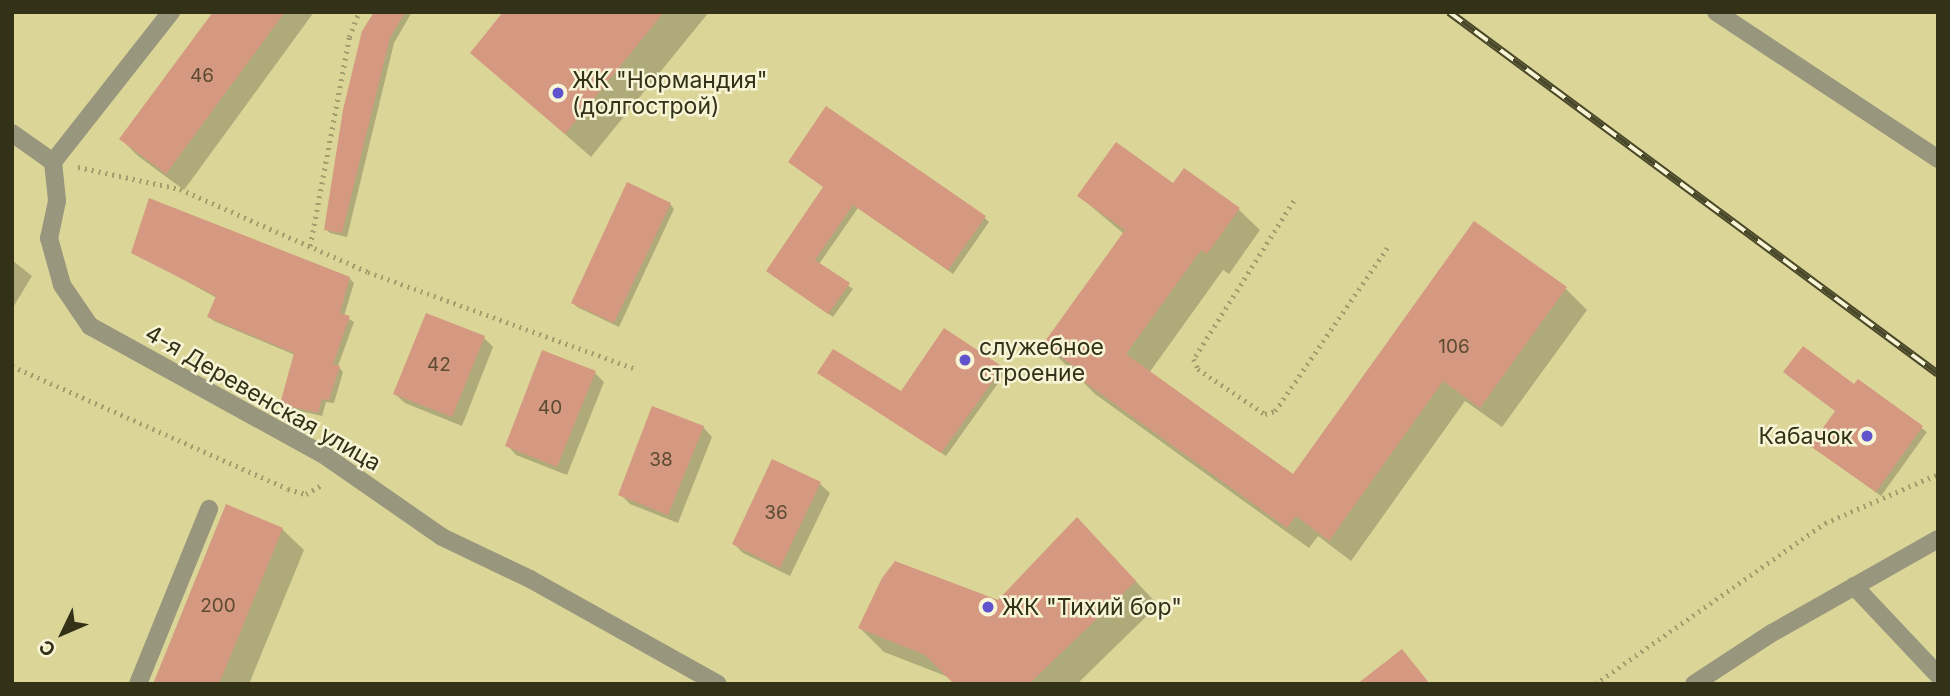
<!DOCTYPE html>
<html>
<head>
<meta charset="utf-8">
<style>
  body { margin:0 }
  #map { position:relative; width:1950px; height:696px; overflow:hidden; background:#dbd598; font-family:Inter,sans-serif }
  div>[style] { position:absolute }
  .shadow>* { inset:0; background:#0003 }
  .building>* { inset:0; background:#d49980 }
  .path>* { height:4.5px; margin-top:-2.25px; transform-origin:0; background:repeating-linear-gradient(90deg,#a39e6d 0 2px,transparent 0 7px) }
  .minor>* { height:18px; margin:-9px; padding:0 9px; transform-origin:9px; border-radius:9px; background:#98967d }
  .rail>* { height:8px; margin-top:-4px; transform-origin:0; background:repeating-linear-gradient(90deg,#f8f5d7 0 16px,#4a482a 0 32px); box-sizing:border-box; border-block:2px solid #4a482a }
  .dots>* { width:19px; height:19px; translate:-50% -50%; box-sizing:border-box; border:4px solid #f8f5d7; border-radius:50% }
  span { translate:-50% -50%; white-space:nowrap; text-align:center; line-height:1.15; -webkit-text-stroke:5px #f8f5d7; paint-order:stroke }
  .number-label { font-size:19px; color:#5b4b32 }
  .number-label span { -webkit-text-stroke-width:0 }
  .poi-label { font-size:23px; color:#333118 }
  .left { translate:0 -50%; text-align:left }
  .right { translate:-100% -50%; text-align:right }
  .street-label { font-size:23px; color:#333118 }
  .frame { position:absolute; inset:0; border:14px solid #333118; pointer-events:none }
  .north { position:absolute; left:28px; top:598px; width:70px; height:70px; -webkit-text-stroke:5px #f8f5d7; paint-order:stroke; rotate:226deg; font-size:19px; font-weight:700; line-height:28px; text-align:center; color:#333118 }
  .north::after { content:''; display:block; margin:auto; width:24px; height:32px; background:#333118; clip-path:polygon(50% 0,100% 100%,50% 72%,0 100%) }
</style>
</head>
<body>
<div id="map">
  <div class="shadow">
    <i style="clip-path:polygon(215px 12px,314px 12px,184px 190px,138px 156px,121px 139px)"></i>
    <i style="clip-path:polygon(376px 12px,412px 12px,394px 43px,347px 237px,330px 233px,326px 229px)"></i>
    <i style="clip-path:polygon(505px 12px,709px 12px,591px 157px,472px 53px)"></i>
    <i style="clip-path:polygon(790px 162px,984px 217px,989px 222px,953px 274px,858px 208px,819px 264px,853px 289px,833px 317px,772px 275px,825px 188px)"></i>
    <i style="clip-path:polygon(1173px 186px,1238px 209px,1260px 230px,1229px 274px,1223px 270px,1149px 373px,1293px 476px,1565px 288px,1587px 310px,1502px 427px,1465px 401px,1351px 561px,1318px 536px,1309px 548px,1095px 394px,1045px 344px,1124px 234px,1079px 196px)"></i>
    <i style="clip-path:polygon(670px 204px,674px 209px,619px 327px,577px 307px,573px 303px)"></i>
    <i style="clip-path:polygon(133px 252px,349px 278px,354px 283px,344px 316px,354px 322px,338px 366px,343px 372px,334px 403px,326px 402px,322px 416px,287px 408px,282px 404px,295px 355px,214px 321px,209px 317px,217px 298px)"></i>
    <i style="clip-path:polygon(12px 260px,32px 276px,12px 309px)"></i>
    <i style="clip-path:polygon(484px 338px,493px 347px,462px 426px,405px 403px,395px 394px)"></i>
    <i style="clip-path:polygon(1002px 368px,1006px 372px,946px 456px,819px 373px,902px 394px)"></i>
    <i style="clip-path:polygon(595px 373px,604px 382px,567px 475px,516px 455px,507px 445px)"></i>
    <i style="clip-path:polygon(1858px 382px,1927px 432px,1881px 496px,1817px 450px,1837px 412px)"></i>
    <i style="clip-path:polygon(703px 427px,712px 437px,678px 523px,630px 504px,620px 494px)"></i>
    <i style="clip-path:polygon(773px 461px,820px 484px,830px 493px,790px 576px,743px 553px,734px 544px)"></i>
    <i style="clip-path:polygon(282px 529px,304px 550px,249px 684px,154px 684px)"></i>
    <i style="clip-path:polygon(1100px 543px,1158px 605px,1077px 684px,957px 684px,951px 678px,884px 652px,860px 628px,999px 603px)"></i>
  </div>
  <div class="building">
    <i style="clip-path:polygon(213px 12px,285px 12px,166px 174px,119px 139px)"></i>
    <i style="clip-path:polygon(374px 12px,405px 12px,390px 38px,342px 233px,324px 230px,343px 110px,362px 31px)"></i>
    <i style="clip-path:polygon(503px 12px,664px 12px,565px 134px,470px 53px)"></i>
    <i style="clip-path:polygon(826px 106px,986px 216px,948px 270px,853px 205px,815px 260px,850px 283px,828px 314px,766px 271px,823px 187px,788px 162px)"></i>
    <i style="clip-path:polygon(1116px 142px,1173px 183px,1184px 168px,1240px 208px,1207px 254px,1201px 250px,1126px 354px,1293px 474px,1474px 221px,1567px 287px,1480px 408px,1443px 381px,1329px 541px,1296px 516px,1287px 528px,1072px 373px,1076px 368px,1043px 344px,1125px 230px,1077px 196px)"></i>
    <i style="clip-path:polygon(627px 182px,671px 203px,614px 323px,571px 303px)"></i>
    <i style="clip-path:polygon(149px 198px,350px 277px,340px 313px,350px 316px,333px 364px,340px 366px,329px 400px,322px 399px,318px 413px,280px 404px,294px 353px,207px 317px,216px 296px,131px 253px)"></i>
    <i style="clip-path:polygon(426px 313px,485px 336px,452px 417px,393px 394px)"></i>
    <i style="clip-path:polygon(944px 328px,1003px 367px,941px 453px,817px 373px,833px 349px,901px 391px)"></i>
    <i style="clip-path:polygon(1803px 346px,1854px 384px,1858px 379px,1923px 426px,1876px 492px,1810px 446px,1835px 411px,1783px 372px)"></i>
    <i style="clip-path:polygon(542px 350px,596px 371px,557px 467px,505px 446px)"></i>
    <i style="clip-path:polygon(652px 406px,704px 426px,668px 515px,618px 495px)"></i>
    <i style="clip-path:polygon(772px 459px,821px 482px,780px 568px,732px 544px)"></i>
    <i style="clip-path:polygon(226px 504px,283px 528px,219px 684px,153px 684px)"></i>
    <i style="clip-path:polygon(1077px 517px,1136px 581px,1029px 684px,954px 684px,925px 655px,858px 628px,882px 578px,895px 561px,998px 600px)"></i>
    <i style="clip-path:polygon(1402px 649px,1430px 684px,1357px 684px)"></i>
  </div>
  <div class="path">
    <i style="left:78px;top:167px;width:104px;rotate:12.2deg"></i>
    <i style="left:180px;top:189px;width:206px;rotate:23.8deg"></i>
    <i style="left:368px;top:272px;width:285px;rotate:19.9deg"></i>
    <i style="left:1294px;top:201px;width:187px;rotate:122.3deg"></i>
    <i style="left:1194px;top:359px;width:11px;rotate:68deg"></i>
    <i style="left:1198px;top:369px;width:81px;rotate:33.9deg"></i>
    <i style="left:1265px;top:414px;width:10px;rotate:-17deg"></i>
    <i style="left:1275px;top:411px;width:201px;rotate:-55.5deg"></i>
    <i style="left:310px;top:246px;width:213px;rotate:-79.4deg"></i>
    <i style="left:349px;top:37px;width:27px;rotate:-68deg"></i>
    <i style="left:12px;top:366px;width:302px;rotate:24deg"></i>
    <i style="left:288px;top:489px;width:19px;rotate:16deg"></i>
    <i style="left:306px;top:494px;width:20px;rotate:-30deg"></i>
    <i style="left:1595px;top:684px;width:281px;rotate:-35deg"></i>
    <i style="left:1825px;top:523px;width:123px;rotate:-23.4deg"></i>
  </div>
  <div class="minor">
    <i style="left:1716px;top:12px;width:266px;rotate:33.5deg"></i>
    <i style="left:12px;top:133px;width:50px;rotate:35.3deg"></i>
    <i style="left:53px;top:162px;width:39px;rotate:84deg"></i>
    <i style="left:57px;top:201px;width:38px;rotate:102deg"></i>
    <i style="left:49px;top:238px;width:49px;rotate:74.5deg"></i>
    <i style="left:62px;top:285px;width:50px;rotate:55.7deg"></i>
    <i style="left:90px;top:326px;width:271px;rotate:28.9deg"></i>
    <i style="left:327px;top:457px;width:140px;rotate:34.8deg"></i>
    <i style="left:442px;top:537px;width:98px;rotate:25.5deg"></i>
    <i style="left:530px;top:579px;width:215px;rotate:29.2deg"></i>
    <i style="left:53px;top:162px;width:191px;rotate:-51.8deg"></i>
    <i style="left:1854px;top:586px;width:122px;rotate:46.7deg"></i>
    <i style="left:138px;top:684px;width:189px;rotate:-67.9deg"></i>
    <i style="left:1694px;top:684px;width:93px;rotate:-33.2deg"></i>
    <i style="left:1772px;top:633px;width:191px;rotate:-29.5deg"></i>
  </div>
  <div class="rail">
    <i style="left:1449px;top:12px;width:608px;rotate:36.51deg"></i>
  </div>
  <div class="dots">
    <i style="left:558px;top:93px;background:#6053cc"></i>
    <i style="left:965px;top:360px;background:#6053cc"></i>
    <i style="left:1867px;top:436px;background:#6053cc"></i>
    <i style="left:988px;top:607px;background:#6053cc"></i>
  </div>
  <div class="number-label">
    <span style="left:202px;top:76px">46</span>
    <span style="left:1454px;top:347px">106</span>
    <span style="left:439px;top:365px">42</span>
    <span style="left:550px;top:408px">40</span>
    <span style="left:661px;top:460px">38</span>
    <span style="left:776px;top:513px">36</span>
    <span style="left:218px;top:606px">200</span>
  </div>
  <div class="poi-label">
    <span class="left" style="left:572px;top:93px">ЖК "Нормандия"<br>(долгострой)</span>
    <span class="left" style="left:979px;top:360px">служебное<br>строение</span>
    <span class="right" style="left:1853px;top:436px">Кабачок</span>
    <span class="left" style="left:1002px;top:607px">ЖК "Тихий бор"</span>
  </div>
  <div class="street-label">
    <span style="left:263px;top:398px;rotate:30deg">4-я Деревенская улица</span>
  </div>
  <div class="frame"></div>
  <div class="north">С</div>
</div>
</body>
</html>
